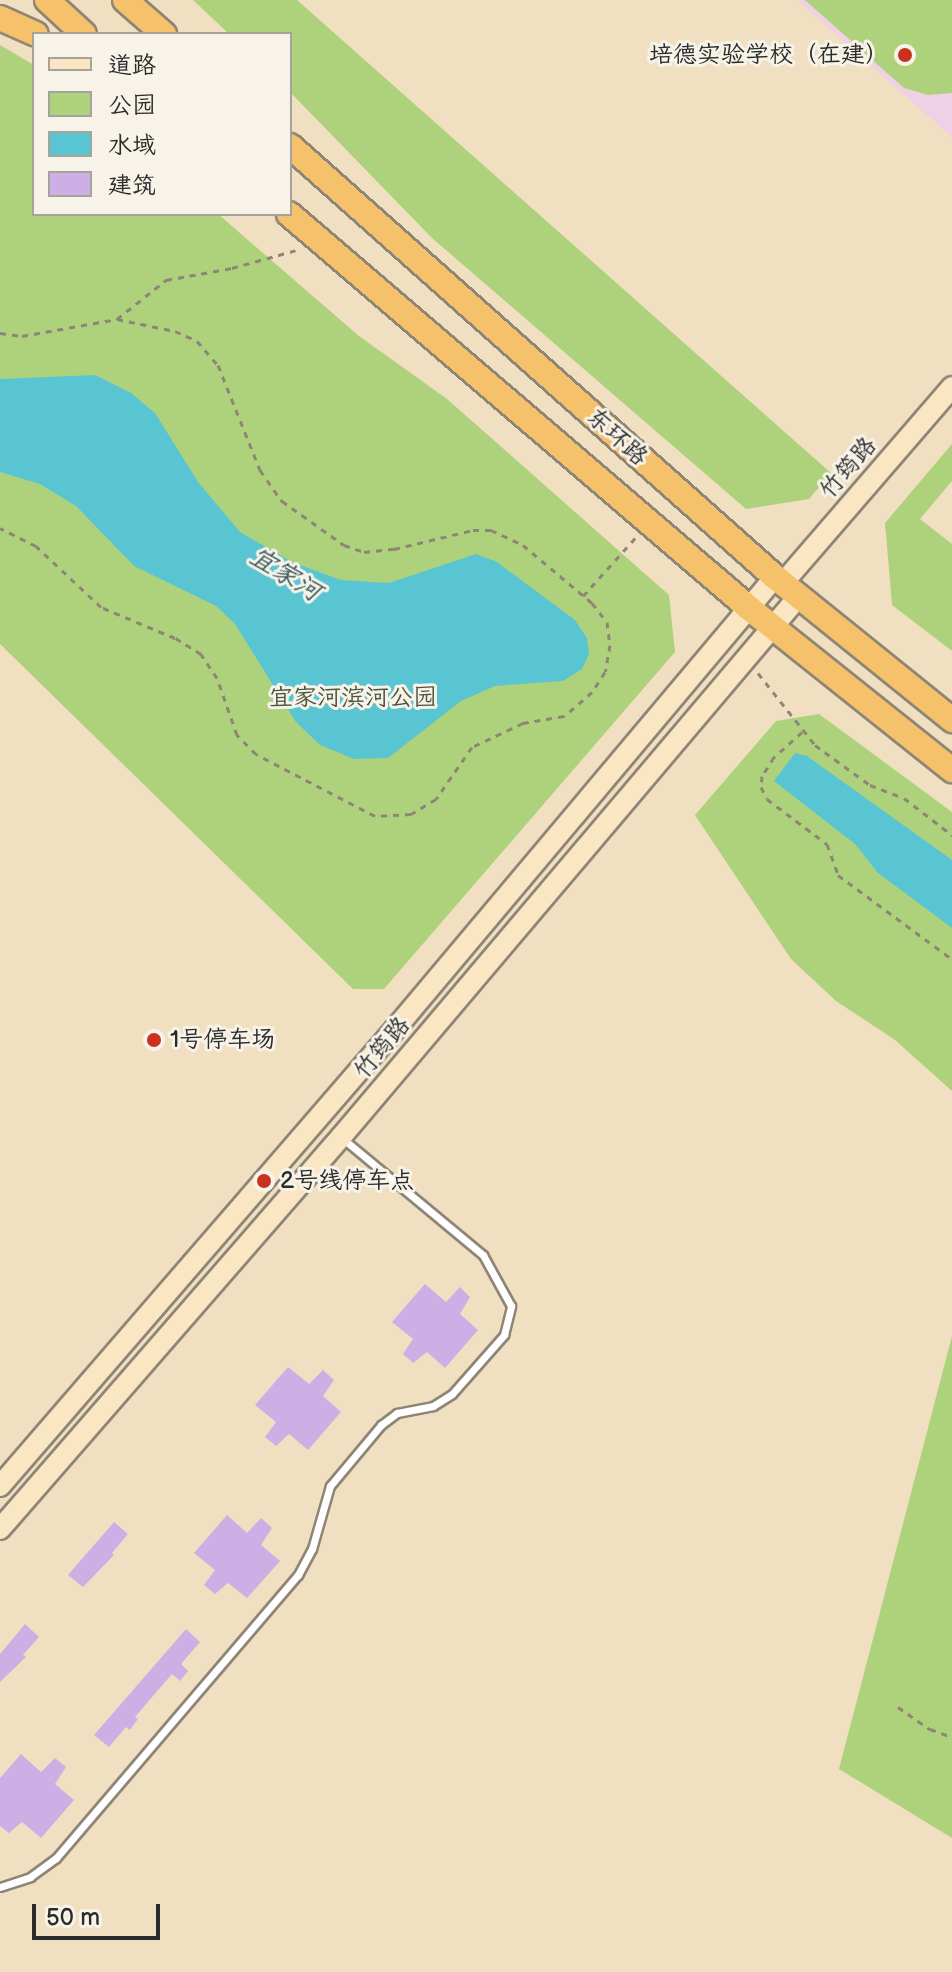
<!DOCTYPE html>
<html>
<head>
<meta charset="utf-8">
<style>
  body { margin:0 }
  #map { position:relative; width:952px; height:1972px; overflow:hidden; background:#f1dfc1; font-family:"Balsamiq Sans","LXGW WenKai TC",sans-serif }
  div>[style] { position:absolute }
  .built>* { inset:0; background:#f0d0e4 }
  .green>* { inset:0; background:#aed27b }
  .water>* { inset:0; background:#59c5d2 }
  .building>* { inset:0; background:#cdafe6 }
  .path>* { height:3px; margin-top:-1.5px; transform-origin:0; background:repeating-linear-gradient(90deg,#8e8576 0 6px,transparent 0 12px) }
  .roads { filter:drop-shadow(2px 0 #8e8576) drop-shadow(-2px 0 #8e8576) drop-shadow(0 2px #8e8576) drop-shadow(0 -2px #8e8576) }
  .lane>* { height:7px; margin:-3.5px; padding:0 3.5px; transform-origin:3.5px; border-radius:3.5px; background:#fff }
  .secondary>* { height:20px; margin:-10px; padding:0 10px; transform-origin:10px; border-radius:10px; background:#fbe6c4 }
  .highway>* { height:24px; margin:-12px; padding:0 12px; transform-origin:12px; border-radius:12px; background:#f5c16b }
  .dots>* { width:22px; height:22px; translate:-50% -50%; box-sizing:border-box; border:4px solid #f7f3e8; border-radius:50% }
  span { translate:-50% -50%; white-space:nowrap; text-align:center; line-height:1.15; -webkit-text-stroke:6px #f7f3e8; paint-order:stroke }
  .poi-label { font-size:24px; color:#2b2b2b }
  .right { translate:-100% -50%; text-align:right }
  .left { translate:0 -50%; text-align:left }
  .street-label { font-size:24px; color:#2b2b2b }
  .park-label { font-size:24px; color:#4c553f }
  .water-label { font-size:26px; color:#39595d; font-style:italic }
  .legend { position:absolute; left:32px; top:32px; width:260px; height:184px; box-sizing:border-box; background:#f7f3e8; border:2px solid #a5a39c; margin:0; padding:10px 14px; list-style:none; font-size:24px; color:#2b2b2b }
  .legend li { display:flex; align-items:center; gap:16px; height:40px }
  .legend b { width:40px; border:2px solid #a5a39c }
  .scale { position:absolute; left:32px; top:1904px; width:128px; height:36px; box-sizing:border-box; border:4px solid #2b2b2b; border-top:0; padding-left:10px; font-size:24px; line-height:28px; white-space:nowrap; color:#2b2b2b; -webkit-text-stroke:6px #f7f3e8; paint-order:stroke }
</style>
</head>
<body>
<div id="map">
  <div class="built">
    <i style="clip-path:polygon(797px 0,952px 0,952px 137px,938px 125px)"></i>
  </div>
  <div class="green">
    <i style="clip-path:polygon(193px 0,297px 0,831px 473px,809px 499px,746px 509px,432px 238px,290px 92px,290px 34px,229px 34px)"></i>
    <i style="clip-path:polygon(805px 0,952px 0,952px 93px,928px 95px,904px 88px)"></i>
    <i style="clip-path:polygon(0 45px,34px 65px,34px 214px,218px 214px,359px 336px,447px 399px,669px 595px,675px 652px,384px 989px,353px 989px,0 644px)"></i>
    <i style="clip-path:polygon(952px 444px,952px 481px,920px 519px,952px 544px,952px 651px,892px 605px,885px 523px)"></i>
    <i style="clip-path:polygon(819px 714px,952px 812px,952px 1091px,895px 1040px,836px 1001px,791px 959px,695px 815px,776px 721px)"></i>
    <i style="clip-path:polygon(952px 1336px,952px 1838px,839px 1769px)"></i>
  </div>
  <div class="water">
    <i style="clip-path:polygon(95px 375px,131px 393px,155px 413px,198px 482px,240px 532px,292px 562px,341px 580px,389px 583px,476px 554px,497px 562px,575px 620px,587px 638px,589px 654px,582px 669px,563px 681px,495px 686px,461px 701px,388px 758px,354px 759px,320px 745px,296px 722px,235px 624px,216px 606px,134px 566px,76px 506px,40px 484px,0 472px,0 379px)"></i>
    <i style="clip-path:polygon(795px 753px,807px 756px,952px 860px,952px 928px,878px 873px,855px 844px,774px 781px)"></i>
  </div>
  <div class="building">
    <i style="clip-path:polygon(425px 1284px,446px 1302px,460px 1287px,470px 1297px,460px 1314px,478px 1330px,445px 1368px,427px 1352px,413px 1363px,403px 1354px,413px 1339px,392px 1322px)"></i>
    <i style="clip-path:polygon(288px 1367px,309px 1384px,323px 1370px,334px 1380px,323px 1396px,341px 1412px,308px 1450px,289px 1434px,276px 1446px,265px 1437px,276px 1422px,255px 1405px)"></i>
    <i style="clip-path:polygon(227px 1515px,247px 1533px,261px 1518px,272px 1528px,261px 1545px,280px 1561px,247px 1598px,228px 1583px,215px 1594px,204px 1585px,215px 1570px,194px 1553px)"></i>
    <i style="clip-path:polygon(114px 1522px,128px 1534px,112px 1553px,114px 1555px,83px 1587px,68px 1575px)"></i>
    <i style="clip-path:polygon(25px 1624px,39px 1637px,23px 1655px,26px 1657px,0 1682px,0 1654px)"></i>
    <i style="clip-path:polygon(186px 1629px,200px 1642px,181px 1664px,188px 1671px,180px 1681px,172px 1674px,135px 1717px,138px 1719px,130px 1730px,126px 1727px,109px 1747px,94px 1735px)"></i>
    <i style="clip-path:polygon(21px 1754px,41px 1772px,55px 1758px,66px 1767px,55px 1784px,74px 1800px,41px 1838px,22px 1822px,9px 1833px,0 1826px,0 1778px)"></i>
  </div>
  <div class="path">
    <i style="left:117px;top:319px;width:63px;rotate:-38.5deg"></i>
    <i style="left:166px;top:280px;width:67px;rotate:-10.3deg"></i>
    <i style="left:232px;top:268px;width:71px;rotate:-15.6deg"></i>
    <i style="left:0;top:333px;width:22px;rotate:8deg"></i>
    <i style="left:22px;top:336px;width:97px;rotate:-10.1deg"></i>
    <i style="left:117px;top:319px;width:59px;rotate:11.7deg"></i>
    <i style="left:175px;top:331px;width:24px;rotate:24deg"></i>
    <i style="left:197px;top:341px;width:32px;rotate:49deg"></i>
    <i style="left:218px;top:365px;width:113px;rotate:68.2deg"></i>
    <i style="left:260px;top:470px;width:38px;rotate:55deg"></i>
    <i style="left:282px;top:501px;width:76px;rotate:35.4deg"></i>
    <i style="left:344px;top:545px;width:21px;rotate:19deg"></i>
    <i style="left:364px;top:552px;width:30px;rotate:-6deg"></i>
    <i style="left:394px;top:549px;width:81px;rotate:-13.5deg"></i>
    <i style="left:473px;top:530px;width:18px"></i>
    <i style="left:491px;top:530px;width:35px;rotate:25deg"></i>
    <i style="left:523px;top:545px;width:90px;rotate:40deg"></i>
    <i style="left:592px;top:603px;width:24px;rotate:52deg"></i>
    <i style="left:607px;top:622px;width:23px;rotate:83deg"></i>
    <i style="left:610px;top:645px;width:27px;rotate:100deg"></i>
    <i style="left:605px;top:672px;width:24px;rotate:123deg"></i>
    <i style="left:592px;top:692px;width:37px;rotate:139deg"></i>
    <i style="left:564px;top:716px;width:42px;rotate:170.3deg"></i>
    <i style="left:523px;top:723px;width:56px;rotate:154.8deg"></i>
    <i style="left:472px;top:747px;width:63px;rotate:124.7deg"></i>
    <i style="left:436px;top:799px;width:29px;rotate:149deg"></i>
    <i style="left:411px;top:814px;width:36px;rotate:177deg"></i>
    <i style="left:375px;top:816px;width:134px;rotate:-152.5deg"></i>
    <i style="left:256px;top:754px;width:27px;rotate:-135deg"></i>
    <i style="left:237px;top:735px;width:60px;rotate:-109.3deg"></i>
    <i style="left:217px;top:678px;width:29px;rotate:-124deg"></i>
    <i style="left:201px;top:654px;width:31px;rotate:-148deg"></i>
    <i style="left:175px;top:638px;width:80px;rotate:-157.3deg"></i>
    <i style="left:101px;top:607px;width:89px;rotate:-136.8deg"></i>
    <i style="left:36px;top:546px;width:40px;rotate:-153.4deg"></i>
    <i style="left:583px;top:596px;width:81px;rotate:-48deg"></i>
    <i style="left:758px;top:673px;width:92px;rotate:51.6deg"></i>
    <i style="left:815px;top:745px;width:68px;rotate:36deg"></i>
    <i style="left:870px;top:785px;width:36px;rotate:21deg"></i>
    <i style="left:904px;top:798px;width:61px;rotate:37.6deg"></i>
    <i style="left:802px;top:732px;width:38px;rotate:138deg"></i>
    <i style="left:774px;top:757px;width:22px;rotate:122deg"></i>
    <i style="left:762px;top:776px;width:11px;rotate:95deg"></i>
    <i style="left:761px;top:787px;width:13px;rotate:63deg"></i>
    <i style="left:767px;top:799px;width:75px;rotate:36.9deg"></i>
    <i style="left:827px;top:844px;width:33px;rotate:70deg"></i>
    <i style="left:838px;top:875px;width:142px;rotate:36.4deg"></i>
    <i style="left:898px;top:1707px;width:39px;rotate:35deg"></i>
    <i style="left:930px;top:1729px;width:23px;rotate:20deg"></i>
  </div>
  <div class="roads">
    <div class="lane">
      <i style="left:0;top:1887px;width:32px;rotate:-18deg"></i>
      <i style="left:30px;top:1877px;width:32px;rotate:-36deg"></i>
      <i style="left:56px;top:1858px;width:372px;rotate:-49.5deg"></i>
      <i style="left:298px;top:1575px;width:30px;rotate:-62deg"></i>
      <i style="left:312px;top:1549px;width:66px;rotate:-74.1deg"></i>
      <i style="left:330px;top:1486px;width:80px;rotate:-50.1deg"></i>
      <i style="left:381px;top:1425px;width:20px;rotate:-37deg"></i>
      <i style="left:397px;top:1413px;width:37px;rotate:-11deg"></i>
      <i style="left:433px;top:1406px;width:22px;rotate:-32deg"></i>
      <i style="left:452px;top:1394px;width:79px;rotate:-48.6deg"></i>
      <i style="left:504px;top:1335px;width:30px;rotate:-76deg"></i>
      <i style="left:511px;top:1306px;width:58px;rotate:-118.8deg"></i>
      <i style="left:483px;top:1255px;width:185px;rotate:-140.3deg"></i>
    </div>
    <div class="secondary">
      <i style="left:783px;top:583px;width:259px;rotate:-49.2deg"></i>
      <i style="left:0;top:1486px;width:604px;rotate:-49.16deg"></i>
      <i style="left:395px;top:1029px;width:591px;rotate:-49.95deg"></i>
      <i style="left:0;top:1529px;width:520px;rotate:-48.98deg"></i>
      <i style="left:341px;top:1137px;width:709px;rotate:-49.75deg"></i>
    </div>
    <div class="highway">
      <i style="left:47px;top:0;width:50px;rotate:42.6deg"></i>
      <i style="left:125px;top:0;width:52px;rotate:41.1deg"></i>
      <i style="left:0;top:18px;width:39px;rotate:24deg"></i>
      <i style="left:290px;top:146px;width:649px;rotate:41.63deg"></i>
      <i style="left:775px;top:577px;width:228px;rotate:38.9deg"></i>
      <i style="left:289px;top:214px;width:606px;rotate:40.58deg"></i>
      <i style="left:749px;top:608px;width:260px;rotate:38.6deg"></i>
    </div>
  </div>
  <div class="dots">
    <i style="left:905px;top:55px;background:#c8321e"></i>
    <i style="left:154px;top:1040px;background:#c8321e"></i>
    <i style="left:264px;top:1181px;background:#c8321e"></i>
  </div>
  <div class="poi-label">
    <span class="right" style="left:889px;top:55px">培德实验学校（在建）</span>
    <span class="left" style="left:170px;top:1040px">1号停车场</span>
    <span class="left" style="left:280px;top:1181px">2号线停车点</span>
  </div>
  <div class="street-label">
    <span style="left:617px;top:437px;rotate:42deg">东环路</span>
    <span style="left:848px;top:468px;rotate:-49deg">竹筠路</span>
    <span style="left:382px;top:1048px;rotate:-50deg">竹筠路</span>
  </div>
  <div class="park-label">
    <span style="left:353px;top:698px">宜家河滨河公园</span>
  </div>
  <div class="water-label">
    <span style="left:285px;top:575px;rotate:32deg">宜家河</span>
  </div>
  <ul class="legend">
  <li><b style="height:10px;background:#fbe6c4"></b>道路</li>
  <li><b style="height:22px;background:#aed27b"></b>公园</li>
  <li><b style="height:22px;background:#59c5d2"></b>水域</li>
  <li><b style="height:22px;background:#cdafe6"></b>建筑</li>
  </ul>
  <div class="scale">50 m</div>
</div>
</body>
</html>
